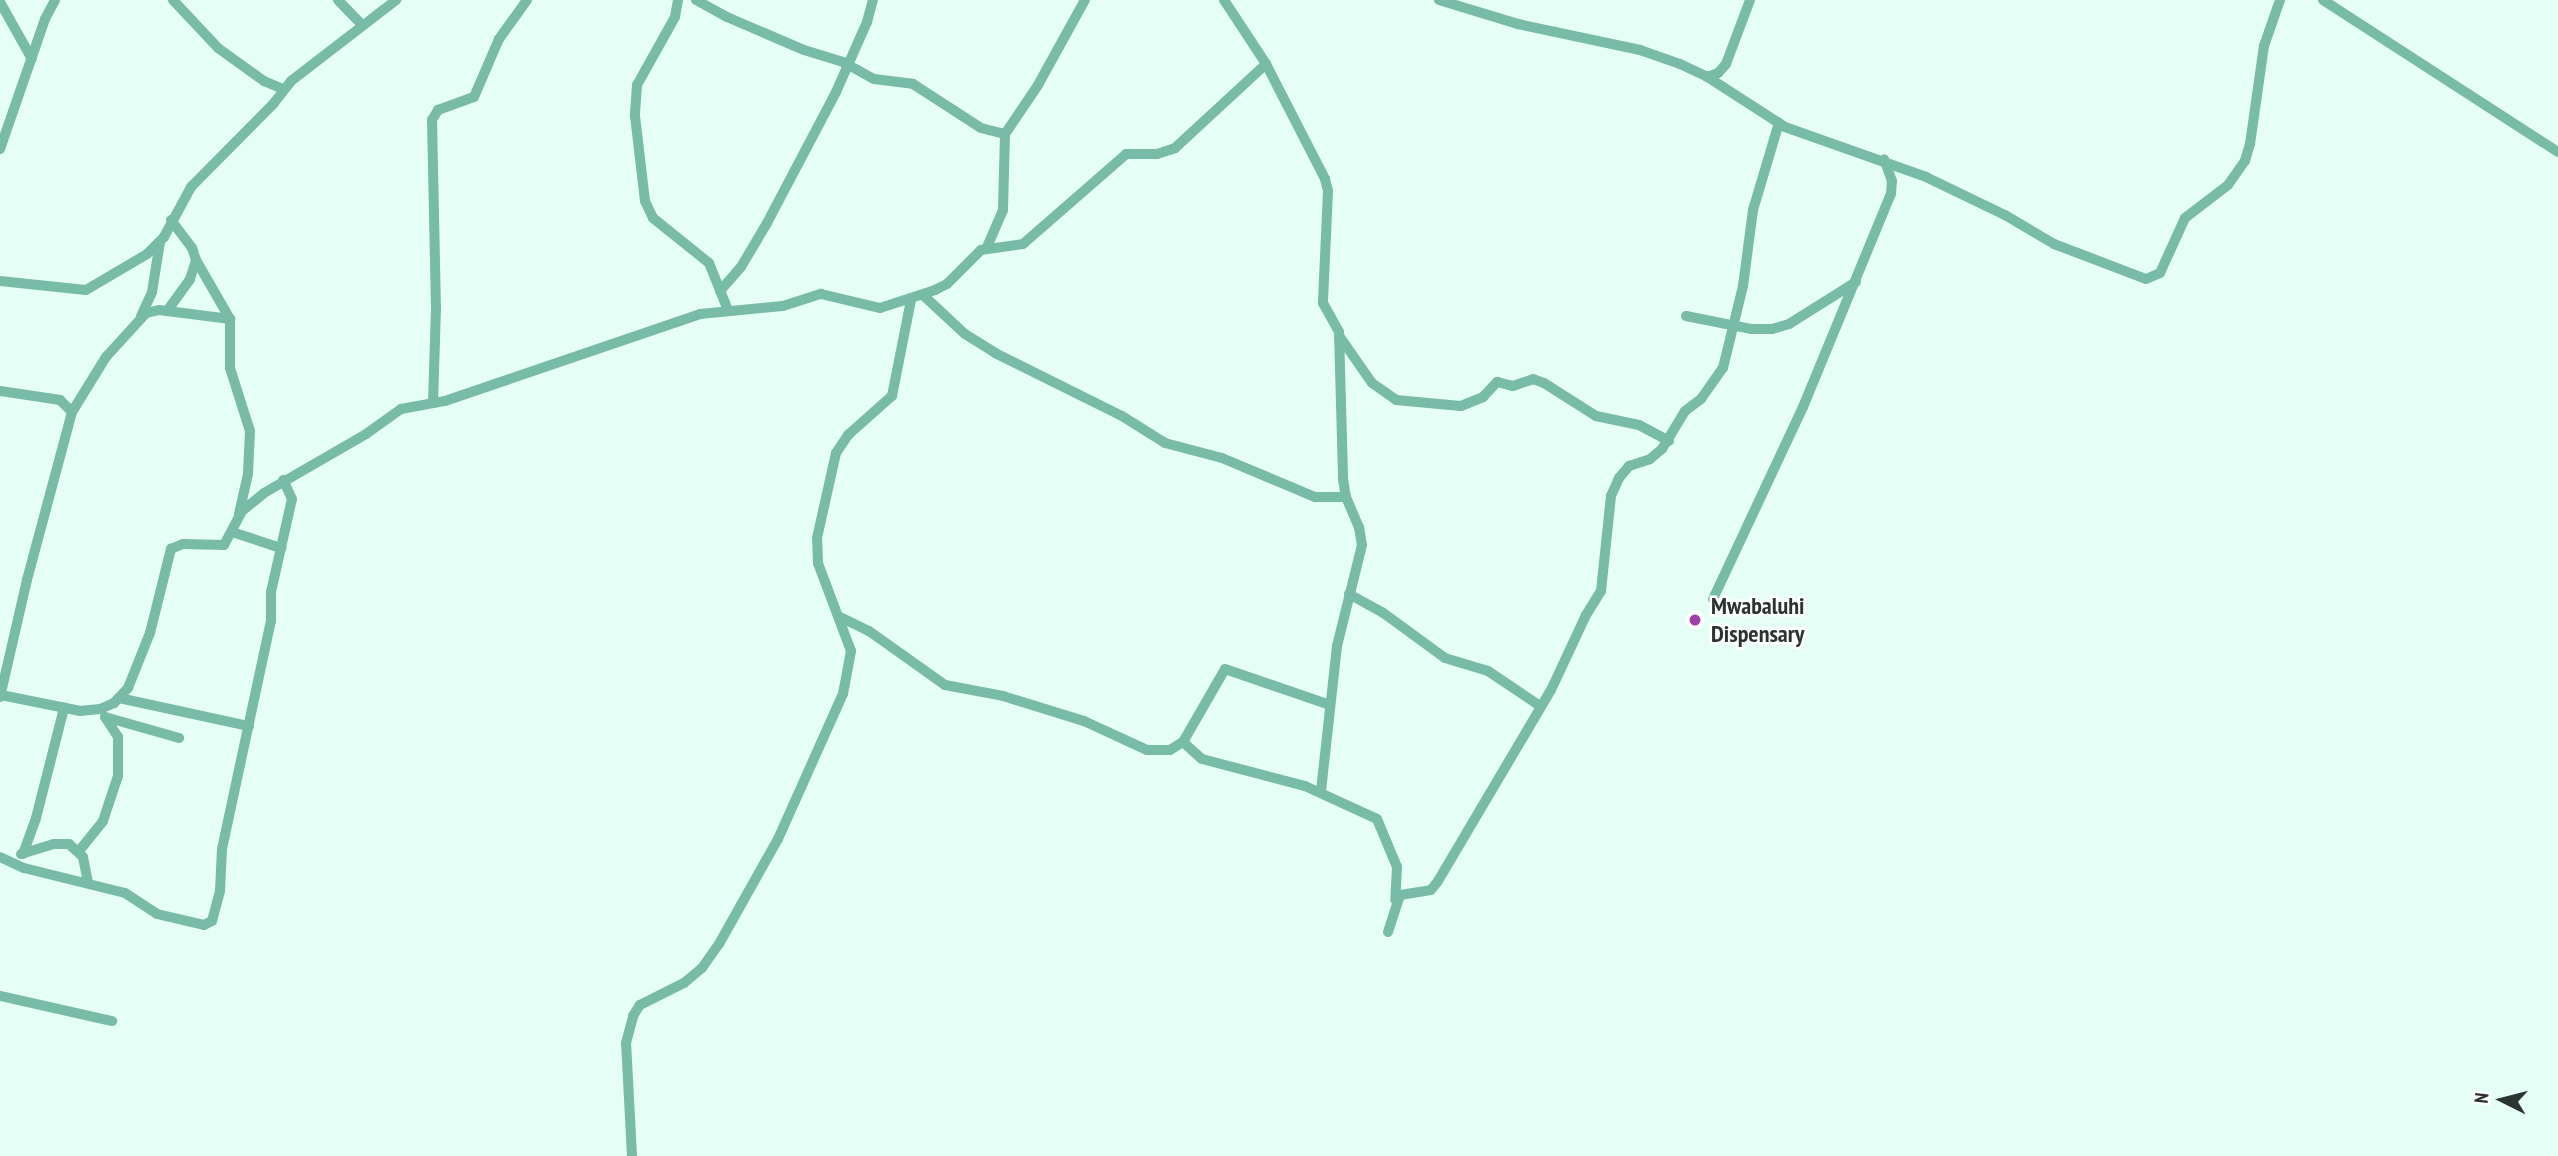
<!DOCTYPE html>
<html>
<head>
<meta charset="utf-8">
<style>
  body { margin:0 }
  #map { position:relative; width:2558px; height:1156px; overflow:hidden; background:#e6fff6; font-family:"PT Sans Narrow",sans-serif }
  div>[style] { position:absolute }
  .street>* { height:10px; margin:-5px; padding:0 5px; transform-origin:5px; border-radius:5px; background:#78bba6 }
  .dots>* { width:19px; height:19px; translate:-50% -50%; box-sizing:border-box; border:4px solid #fff; border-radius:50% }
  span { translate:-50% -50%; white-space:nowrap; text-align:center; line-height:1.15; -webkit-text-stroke:5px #fff; paint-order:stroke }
  .poi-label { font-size:24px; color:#2b3431; font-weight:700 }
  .left { translate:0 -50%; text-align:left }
  .north { position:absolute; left:2467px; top:1065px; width:70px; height:70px; -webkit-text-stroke:5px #fff; paint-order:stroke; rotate:276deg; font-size:19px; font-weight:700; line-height:28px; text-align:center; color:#2b3431 }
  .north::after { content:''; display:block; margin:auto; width:24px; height:32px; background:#2b3431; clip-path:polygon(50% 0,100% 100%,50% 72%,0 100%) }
</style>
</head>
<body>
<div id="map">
  <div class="street">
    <i style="left:173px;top:0;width:66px;rotate:46.8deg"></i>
    <i style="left:218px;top:48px;width:57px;rotate:35.7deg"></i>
    <i style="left:264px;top:81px;width:21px;rotate:23deg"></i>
    <i style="left:338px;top:0;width:35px;rotate:46deg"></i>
    <i style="left:678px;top:0;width:17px;rotate:100deg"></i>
    <i style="left:675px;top:17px;width:78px;rotate:119.2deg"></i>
    <i style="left:637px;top:85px;width:31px;rotate:94deg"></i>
    <i style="left:635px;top:116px;width:86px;rotate:83.3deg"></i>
    <i style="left:645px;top:201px;width:19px;rotate:65deg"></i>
    <i style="left:653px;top:218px;width:72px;rotate:38.8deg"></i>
    <i style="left:709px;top:263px;width:51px;rotate:68deg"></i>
    <i style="left:696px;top:0;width:35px;rotate:29deg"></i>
    <i style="left:727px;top:17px;width:84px;rotate:23.2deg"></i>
    <i style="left:804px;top:50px;width:41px;rotate:17.1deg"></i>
    <i style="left:843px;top:62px;width:35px;rotate:29deg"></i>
    <i style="left:874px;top:79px;width:39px;rotate:7deg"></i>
    <i style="left:913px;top:84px;width:81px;rotate:32.9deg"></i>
    <i style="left:981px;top:128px;width:25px;rotate:14deg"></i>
    <i style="left:1224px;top:0;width:77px;rotate:56.7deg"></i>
    <i style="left:1266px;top:64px;width:129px;rotate:62.8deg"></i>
    <i style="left:1325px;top:179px;width:12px;rotate:76deg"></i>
    <i style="left:1328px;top:191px;width:112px;rotate:92.6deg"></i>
    <i style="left:1323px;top:303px;width:33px;rotate:61deg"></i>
    <i style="left:1339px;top:332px;width:147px;rotate:88.4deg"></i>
    <i style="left:1343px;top:479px;width:18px;rotate:81deg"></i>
    <i style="left:1346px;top:497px;width:33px;rotate:67deg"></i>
    <i style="left:1359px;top:527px;width:18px;rotate:81deg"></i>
    <i style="left:1362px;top:545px;width:104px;rotate:103.9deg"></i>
    <i style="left:1337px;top:646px;width:147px;rotate:96.3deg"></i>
    <i style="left:1439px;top:0;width:83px;rotate:16.9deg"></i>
    <i style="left:1518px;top:24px;width:125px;rotate:12deg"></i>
    <i style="left:1640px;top:50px;width:42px;rotate:19.3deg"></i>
    <i style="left:1680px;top:64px;width:29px;rotate:25deg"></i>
    <i style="left:1706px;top:76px;width:94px;rotate:32.8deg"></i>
    <i style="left:1785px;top:127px;width:150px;rotate:19.5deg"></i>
    <i style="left:1926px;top:177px;width:88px;rotate:25.7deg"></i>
    <i style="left:2005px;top:215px;width:57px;rotate:30.6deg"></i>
    <i style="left:2054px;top:244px;width:98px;rotate:20.8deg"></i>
    <i style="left:2146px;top:279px;width:15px;rotate:-23deg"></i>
    <i style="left:2160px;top:273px;width:60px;rotate:-65.6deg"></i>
    <i style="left:2185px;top:218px;width:54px;rotate:-37.5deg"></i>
    <i style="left:2228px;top:185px;width:29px;rotate:-55deg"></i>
    <i style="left:2245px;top:161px;width:18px;rotate:-74deg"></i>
    <i style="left:2250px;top:144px;width:99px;rotate:-81.9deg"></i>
    <i style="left:2264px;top:46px;width:49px;rotate:-70.8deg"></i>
    <i style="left:2323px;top:0;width:280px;rotate:32.9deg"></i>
    <i style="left:0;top:2px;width:65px;rotate:60.7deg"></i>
    <i style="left:1707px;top:77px;width:12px;rotate:-20deg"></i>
    <i style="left:1718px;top:73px;width:12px;rotate:-48deg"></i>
    <i style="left:1726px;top:64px;width:68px;rotate:-69.4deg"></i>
    <i style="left:0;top:149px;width:138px;rotate:-70.9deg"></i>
    <i style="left:45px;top:19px;width:21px;rotate:-62deg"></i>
    <i style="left:987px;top:247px;width:40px;rotate:-66.6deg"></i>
    <i style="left:1003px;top:210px;width:76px;rotate:-88.5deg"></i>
    <i style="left:1005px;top:134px;width:59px;rotate:-56deg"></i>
    <i style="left:1038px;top:85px;width:97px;rotate:-61.1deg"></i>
    <i style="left:196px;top:260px;width:68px;rotate:60deg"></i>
    <i style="left:230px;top:319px;width:49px;rotate:90deg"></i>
    <i style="left:230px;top:368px;width:66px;rotate:72.4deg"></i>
    <i style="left:250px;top:431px;width:43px;rotate:92.7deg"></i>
    <i style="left:248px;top:474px;width:41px;rotate:102.7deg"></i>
    <i style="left:0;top:281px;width:86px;rotate:6deg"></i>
    <i style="left:86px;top:290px;width:71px;rotate:-30.5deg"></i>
    <i style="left:147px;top:254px;width:24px;rotate:-45deg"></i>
    <i style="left:164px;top:237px;width:57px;rotate:-61.6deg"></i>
    <i style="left:191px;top:187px;width:118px;rotate:-45.3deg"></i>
    <i style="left:274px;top:103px;width:28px;rotate:-52deg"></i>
    <i style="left:291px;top:81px;width:133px;rotate:-37.6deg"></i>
    <i style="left:720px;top:291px;width:32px;rotate:-49deg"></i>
    <i style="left:741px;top:267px;width:51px;rotate:-59.4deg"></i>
    <i style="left:767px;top:223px;width:148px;rotate:-62.2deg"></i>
    <i style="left:836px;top:92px;width:77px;rotate:-66.1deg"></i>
    <i style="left:867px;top:22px;width:23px;rotate:-75deg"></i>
    <i style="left:923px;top:295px;width:57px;rotate:42.9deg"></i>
    <i style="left:965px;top:334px;width:36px;rotate:32deg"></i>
    <i style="left:995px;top:353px;width:142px;rotate:26.4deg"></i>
    <i style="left:1122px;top:416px;width:51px;rotate:32.1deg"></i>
    <i style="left:1165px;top:443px;width:59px;rotate:14.7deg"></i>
    <i style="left:1222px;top:458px;width:101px;rotate:22.8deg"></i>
    <i style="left:1315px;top:497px;width:31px"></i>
    <i style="left:167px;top:311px;width:39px;rotate:-54deg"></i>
    <i style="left:190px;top:279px;width:20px;rotate:-72deg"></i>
    <i style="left:196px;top:260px;width:13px;rotate:-108deg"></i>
    <i style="left:192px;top:248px;width:35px;rotate:-127deg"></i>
    <i style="left:141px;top:316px;width:26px;rotate:-65deg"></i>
    <i style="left:152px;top:292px;width:51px;rotate:-80.9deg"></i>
    <i style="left:1686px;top:316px;width:66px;rotate:11.3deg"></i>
    <i style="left:1751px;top:329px;width:21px"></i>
    <i style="left:1772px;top:329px;width:18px;rotate:-16deg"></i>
    <i style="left:1789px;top:324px;width:79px;rotate:-32.1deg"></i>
    <i style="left:1340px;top:337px;width:56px;rotate:55.2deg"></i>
    <i style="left:1372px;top:383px;width:29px;rotate:35deg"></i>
    <i style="left:1396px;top:400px;width:65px;rotate:5.3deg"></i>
    <i style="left:1461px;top:406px;width:24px;rotate:-22deg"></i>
    <i style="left:1483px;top:397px;width:21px;rotate:-47deg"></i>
    <i style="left:1497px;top:382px;width:16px;rotate:14deg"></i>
    <i style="left:1513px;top:386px;width:21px;rotate:-19deg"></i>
    <i style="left:1533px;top:379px;width:12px;rotate:20deg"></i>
    <i style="left:1544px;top:383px;width:62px;rotate:32.4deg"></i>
    <i style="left:1596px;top:416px;width:44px;rotate:11.8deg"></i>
    <i style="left:1639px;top:425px;width:34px;rotate:28deg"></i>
    <i style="left:0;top:391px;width:61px;rotate:8.5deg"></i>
    <i style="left:60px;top:400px;width:17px;rotate:45deg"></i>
    <i style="left:72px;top:412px;width:174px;rotate:105deg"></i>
    <i style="left:27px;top:580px;width:120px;rotate:103deg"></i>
    <i style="left:433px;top:403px;width:93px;rotate:-88.2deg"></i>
    <i style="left:436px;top:310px;width:190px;rotate:-91.2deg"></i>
    <i style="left:432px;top:120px;width:12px;rotate:-59deg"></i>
    <i style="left:438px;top:110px;width:38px;rotate:-20deg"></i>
    <i style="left:474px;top:97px;width:63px;rotate:-66.7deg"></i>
    <i style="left:499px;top:39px;width:48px;rotate:-54.3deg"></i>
    <i style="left:72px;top:412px;width:65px;rotate:-58.3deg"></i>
    <i style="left:106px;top:357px;width:59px;rotate:-47.7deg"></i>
    <i style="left:146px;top:313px;width:13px;rotate:-13deg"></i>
    <i style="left:159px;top:310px;width:72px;rotate:7.2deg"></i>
    <i style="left:232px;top:532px;width:52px;rotate:18.1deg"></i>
    <i style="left:1349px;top:594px;width:38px;rotate:29deg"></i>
    <i style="left:1382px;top:612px;width:78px;rotate:36.1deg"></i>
    <i style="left:1445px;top:658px;width:45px;rotate:16.8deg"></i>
    <i style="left:1488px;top:671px;width:63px;rotate:33.9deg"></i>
    <i style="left:1713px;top:599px;width:212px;rotate:-64.9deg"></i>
    <i style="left:1803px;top:407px;width:230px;rotate:-67.6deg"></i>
    <i style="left:1891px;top:194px;width:13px;rotate:-86deg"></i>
    <i style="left:1892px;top:181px;width:23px;rotate:-110deg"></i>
    <i style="left:840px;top:617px;width:32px;rotate:26deg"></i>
    <i style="left:869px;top:631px;width:93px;rotate:35.4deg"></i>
    <i style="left:945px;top:685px;width:59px;rotate:10.7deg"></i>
    <i style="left:1003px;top:696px;width:85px;rotate:17.2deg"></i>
    <i style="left:1084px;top:721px;width:69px;rotate:24.7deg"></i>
    <i style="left:1147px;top:750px;width:23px"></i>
    <i style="left:1170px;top:750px;width:15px;rotate:-32deg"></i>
    <i style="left:1183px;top:742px;width:84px;rotate:-60.1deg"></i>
    <i style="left:1225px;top:669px;width:111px;rotate:18.9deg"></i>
    <i style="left:1px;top:695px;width:81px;rotate:11.4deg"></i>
    <i style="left:80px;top:711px;width:20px;rotate:-6deg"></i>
    <i style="left:100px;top:709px;width:15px;rotate:-23deg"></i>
    <i style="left:114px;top:703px;width:21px;rotate:-47deg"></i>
    <i style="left:128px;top:688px;width:59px;rotate:-68.2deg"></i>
    <i style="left:150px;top:633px;width:87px;rotate:-76deg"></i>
    <i style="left:171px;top:549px;width:13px;rotate:-23deg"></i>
    <i style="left:183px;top:544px;width:41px;rotate:1.4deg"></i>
    <i style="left:224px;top:545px;width:38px;rotate:-62deg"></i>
    <i style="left:242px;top:511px;width:28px;rotate:-39deg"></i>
    <i style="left:264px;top:493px;width:118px;rotate:-30deg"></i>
    <i style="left:366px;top:434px;width:43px;rotate:-35.5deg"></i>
    <i style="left:401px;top:409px;width:45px;rotate:-10.3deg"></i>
    <i style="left:445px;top:401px;width:269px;rotate:-18.8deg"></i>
    <i style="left:700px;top:314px;width:83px;rotate:-5.5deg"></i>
    <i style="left:783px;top:306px;width:40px;rotate:-18deg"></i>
    <i style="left:821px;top:294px;width:61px;rotate:13.3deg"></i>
    <i style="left:880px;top:308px;width:58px;rotate:-18.1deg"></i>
    <i style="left:935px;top:290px;width:13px;rotate:-27deg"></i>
    <i style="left:947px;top:284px;width:48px;rotate:-45deg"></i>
    <i style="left:981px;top:250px;width:42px;rotate:-8.1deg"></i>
    <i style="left:1023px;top:244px;width:137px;rotate:-41.1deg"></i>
    <i style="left:1126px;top:154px;width:31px"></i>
    <i style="left:1157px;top:154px;width:19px;rotate:-18deg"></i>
    <i style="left:1175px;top:148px;width:124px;rotate:-42.7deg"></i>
    <i style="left:119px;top:698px;width:133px;rotate:12.2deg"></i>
    <i style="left:105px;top:717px;width:77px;rotate:15.8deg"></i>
    <i style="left:1183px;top:742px;width:25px;rotate:42deg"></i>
    <i style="left:1202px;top:759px;width:106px;rotate:14.7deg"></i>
    <i style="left:1305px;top:786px;width:79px;rotate:24.6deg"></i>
    <i style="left:1377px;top:819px;width:52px;rotate:67.4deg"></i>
    <i style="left:1397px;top:867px;width:33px;rotate:93deg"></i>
    <i style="left:79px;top:851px;width:38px;rotate:-51deg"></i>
    <i style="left:103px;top:821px;width:47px;rotate:-71.6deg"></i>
    <i style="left:118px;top:776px;width:39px;rotate:-90deg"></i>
    <i style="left:118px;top:737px;width:24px;rotate:-123deg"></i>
    <i style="left:21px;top:854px;width:34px;rotate:-17deg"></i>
    <i style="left:54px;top:844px;width:15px"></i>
    <i style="left:69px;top:844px;width:19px;rotate:43deg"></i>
    <i style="left:83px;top:857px;width:25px;rotate:79deg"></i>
    <i style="left:23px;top:854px;width:38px;rotate:-70deg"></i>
    <i style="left:36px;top:818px;width:114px;rotate:-75.7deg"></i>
    <i style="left:0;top:857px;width:26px;rotate:25deg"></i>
    <i style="left:24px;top:868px;width:104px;rotate:13.9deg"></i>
    <i style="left:125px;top:893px;width:38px;rotate:33deg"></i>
    <i style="left:157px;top:914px;width:48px;rotate:13.2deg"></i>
    <i style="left:204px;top:925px;width:9px;rotate:-27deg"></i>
    <i style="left:212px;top:921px;width:31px;rotate:-75deg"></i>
    <i style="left:220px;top:891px;width:42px;rotate:-87.3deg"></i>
    <i style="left:222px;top:849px;width:233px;rotate:-77.9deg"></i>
    <i style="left:271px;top:621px;width:29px;rotate:-90deg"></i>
    <i style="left:271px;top:592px;width:95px;rotate:-77.3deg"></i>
    <i style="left:292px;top:499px;width:21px;rotate:-115deg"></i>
    <i style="left:1388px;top:932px;width:39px;rotate:-72deg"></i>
    <i style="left:1400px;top:895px;width:31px;rotate:-9deg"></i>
    <i style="left:1431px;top:890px;width:11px;rotate:-52deg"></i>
    <i style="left:1438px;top:881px;width:222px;rotate:-59.4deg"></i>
    <i style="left:1551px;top:690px;width:83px;rotate:-65deg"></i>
    <i style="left:1586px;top:615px;width:28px;rotate:-58deg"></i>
    <i style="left:1601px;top:591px;width:96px;rotate:-84deg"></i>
    <i style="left:1611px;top:496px;width:20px;rotate:-66deg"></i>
    <i style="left:1619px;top:478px;width:16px;rotate:-50deg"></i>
    <i style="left:1629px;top:466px;width:22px;rotate:-18deg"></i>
    <i style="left:1650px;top:459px;width:16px;rotate:-40deg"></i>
    <i style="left:1662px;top:449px;width:44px;rotate:-58.8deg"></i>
    <i style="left:1685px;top:411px;width:20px;rotate:-37deg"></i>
    <i style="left:1701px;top:399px;width:38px;rotate:-55deg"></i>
    <i style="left:1723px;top:368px;width:84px;rotate:-76.3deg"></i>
    <i style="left:1743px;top:286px;width:77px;rotate:-82.5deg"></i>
    <i style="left:1753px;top:210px;width:91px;rotate:-73.4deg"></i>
    <i style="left:0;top:996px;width:115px;rotate:12.6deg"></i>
    <i style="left:632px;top:1156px;width:113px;rotate:-93deg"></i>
    <i style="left:626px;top:1043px;width:28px;rotate:-75deg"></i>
    <i style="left:633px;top:1016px;width:13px;rotate:-58deg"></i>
    <i style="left:640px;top:1005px;width:49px;rotate:-26.6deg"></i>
    <i style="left:684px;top:983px;width:23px;rotate:-40deg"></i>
    <i style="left:702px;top:968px;width:29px;rotate:-55deg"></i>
    <i style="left:719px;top:944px;width:120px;rotate:-60.7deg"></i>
    <i style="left:778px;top:839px;width:159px;rotate:-65.9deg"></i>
    <i style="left:843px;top:694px;width:44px;rotate:-79.5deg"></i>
    <i style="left:851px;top:651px;width:94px;rotate:-110.6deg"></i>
    <i style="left:818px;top:563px;width:25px;rotate:-92deg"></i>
    <i style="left:817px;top:538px;width:87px;rotate:-77.4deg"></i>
    <i style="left:836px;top:453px;width:22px;rotate:-56deg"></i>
    <i style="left:848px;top:435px;width:59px;rotate:-41.6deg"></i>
    <i style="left:892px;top:396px;width:98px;rotate:-78.8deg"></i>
  </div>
  <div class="dots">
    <i style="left:1695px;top:620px;background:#9d40a9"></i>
  </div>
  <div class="poi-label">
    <span class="left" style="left:1711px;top:620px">Mwabaluhi<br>Dispensary</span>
  </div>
  <div class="north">N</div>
</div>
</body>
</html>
